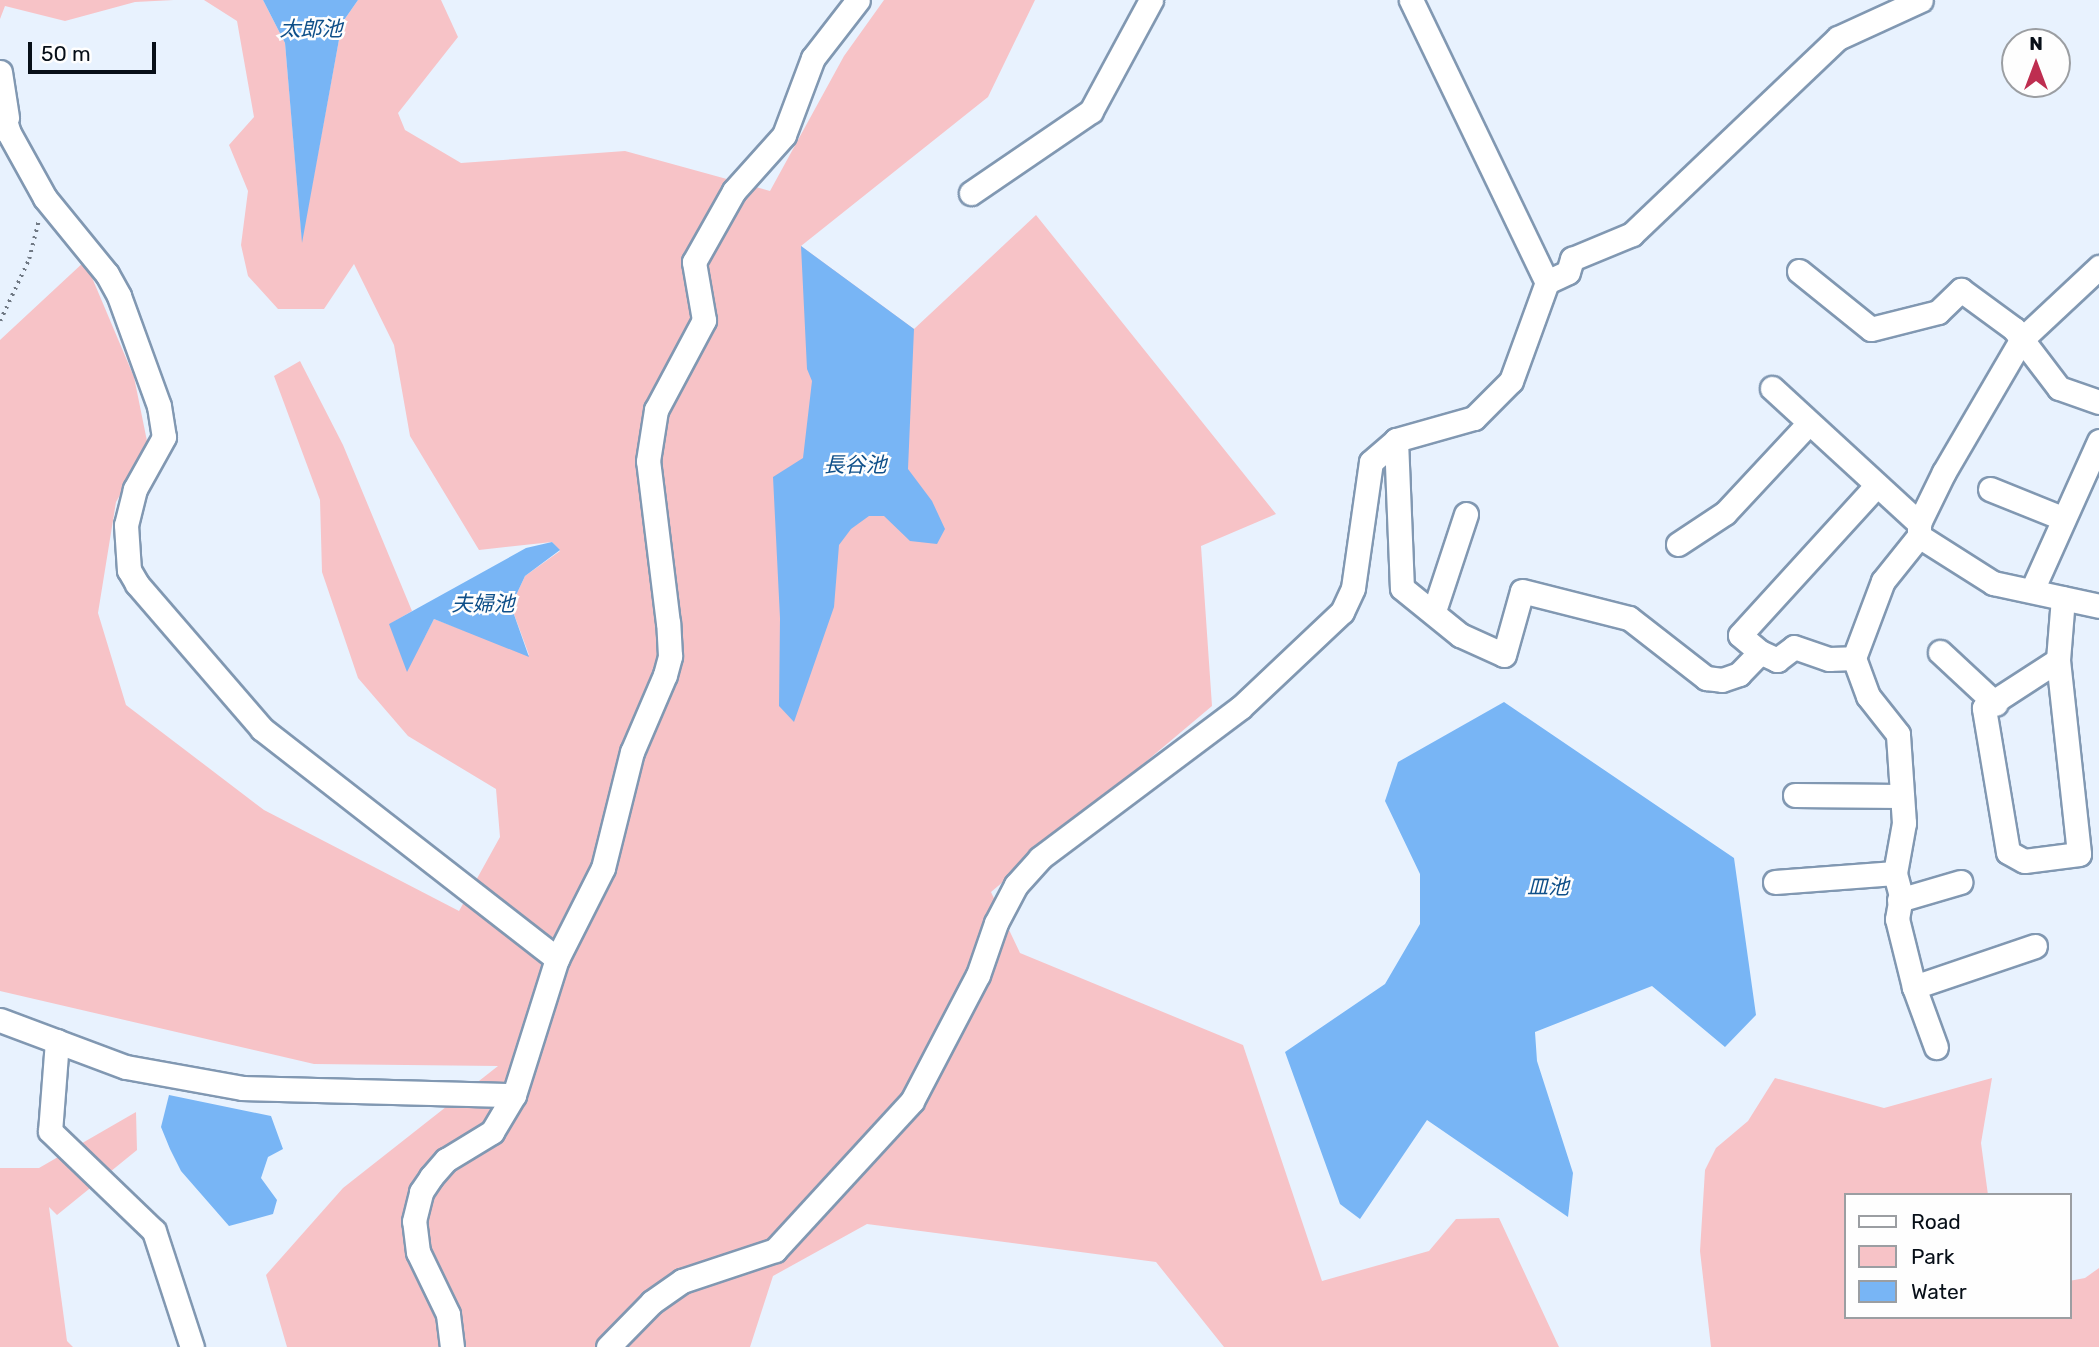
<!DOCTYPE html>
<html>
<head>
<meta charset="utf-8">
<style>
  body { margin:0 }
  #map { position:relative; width:2099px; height:1347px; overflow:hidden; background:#e8f2fe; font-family:Rubik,"Noto Sans JP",sans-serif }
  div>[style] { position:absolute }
  .green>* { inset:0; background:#f7c3c7 }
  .water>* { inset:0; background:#78b5f5 }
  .path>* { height:3.5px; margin-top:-1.75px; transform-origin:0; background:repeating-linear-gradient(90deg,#6f7883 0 2px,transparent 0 7px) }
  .roads { filter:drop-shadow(2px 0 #8198b2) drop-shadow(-2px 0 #8198b2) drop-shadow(0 2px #8198b2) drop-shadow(0 -2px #8198b2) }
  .minor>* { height:23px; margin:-11.5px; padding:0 11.5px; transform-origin:11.5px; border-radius:11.5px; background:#fff }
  span { translate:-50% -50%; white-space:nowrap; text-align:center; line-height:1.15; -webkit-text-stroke:5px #fefefe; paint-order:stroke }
  .water-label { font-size:21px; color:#0e4f89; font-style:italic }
  .legend { position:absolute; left:1844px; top:1193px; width:228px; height:126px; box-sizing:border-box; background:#fefefe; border:2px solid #9b9ea2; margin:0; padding:9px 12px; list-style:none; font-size:21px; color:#070f18 }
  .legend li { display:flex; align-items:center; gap:14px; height:35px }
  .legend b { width:35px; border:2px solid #9b9ea2 }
  .north { position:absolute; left:2001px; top:28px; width:70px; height:70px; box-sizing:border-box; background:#fefefe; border:2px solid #9b9ea2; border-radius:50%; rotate:0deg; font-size:19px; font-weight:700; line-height:28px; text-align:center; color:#070f18 }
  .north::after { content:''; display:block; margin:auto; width:24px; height:32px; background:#be2e50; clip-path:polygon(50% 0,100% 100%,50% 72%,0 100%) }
  .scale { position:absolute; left:28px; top:42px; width:128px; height:32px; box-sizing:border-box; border:4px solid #070f18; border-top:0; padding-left:9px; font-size:21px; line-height:24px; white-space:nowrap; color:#070f18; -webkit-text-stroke:5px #fefefe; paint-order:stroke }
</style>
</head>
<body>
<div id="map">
  <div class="green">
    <i style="clip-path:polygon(0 0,174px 0,135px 2px,65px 21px,5px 6px,0 19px)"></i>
    <i style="clip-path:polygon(204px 0,263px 0,285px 43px,302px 239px,342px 23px,358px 0,441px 0,458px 37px,398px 113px,405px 130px,461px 163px,625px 151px,770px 191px,844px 56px,884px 0,1035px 0,988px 97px,801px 246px,914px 329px,1036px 215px,1276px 514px,1201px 546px,1212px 706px,991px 892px,1020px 953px,1243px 1045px,1322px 1281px,1429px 1251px,1456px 1219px,1499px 1218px,1559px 1347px,1224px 1347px,1156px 1262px,867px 1224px,773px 1276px,750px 1347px,287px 1347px,266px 1275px,343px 1188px,498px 1066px,314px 1064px,0 991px,0 340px,85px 261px,134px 377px,148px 446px,116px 502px,98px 613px,126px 705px,264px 810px,459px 911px,500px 837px,496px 789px,408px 736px,358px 678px,322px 572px,320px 500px,274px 376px,300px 361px,343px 445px,412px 611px,390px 624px,425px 636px,434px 619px,529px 655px,511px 606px,525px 576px,560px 551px,552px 542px,479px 550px,410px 436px,394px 345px,354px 264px,324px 309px,278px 309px,248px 276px,241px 245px,248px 191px,229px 145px,254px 117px,237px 21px)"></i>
    <i style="clip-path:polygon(1775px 1078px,1884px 1108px,1992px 1078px,1981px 1143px,1988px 1195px,1845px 1195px,1845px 1317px,2069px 1317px,2069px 1281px,2085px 1278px,2099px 1268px,2099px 1347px,1711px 1347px,1700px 1251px,1705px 1170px,1716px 1148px,1748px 1121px)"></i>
    <i style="clip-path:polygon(136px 1112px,137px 1150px,57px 1215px,49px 1207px,67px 1341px,73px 1347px,0 1347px,0 1168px,39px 1168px)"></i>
  </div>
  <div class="water">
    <i style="clip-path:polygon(263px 0,358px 0,342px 23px,302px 243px,285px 43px)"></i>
    <i style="clip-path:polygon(801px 246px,914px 329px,908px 469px,932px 501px,945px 529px,937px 544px,910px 541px,884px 516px,869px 516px,851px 529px,839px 545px,834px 607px,794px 722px,779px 706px,780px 618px,773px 477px,803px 458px,812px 381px,807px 369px)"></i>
    <i style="clip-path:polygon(552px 542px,560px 550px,525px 576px,511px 606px,529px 657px,434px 619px,407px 672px,389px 624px,526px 548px)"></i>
    <i style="clip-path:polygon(1504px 702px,1734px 858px,1756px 1015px,1725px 1047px,1652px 986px,1535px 1032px,1537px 1061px,1573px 1173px,1568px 1217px,1427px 1120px,1360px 1219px,1340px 1204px,1285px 1052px,1385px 984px,1420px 924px,1420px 874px,1385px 801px,1398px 762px)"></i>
    <i style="clip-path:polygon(169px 1095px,271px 1116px,283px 1149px,268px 1157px,261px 1178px,277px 1200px,273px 1214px,229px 1226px,181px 1171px,170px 1149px,161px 1127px)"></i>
  </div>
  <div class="path">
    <i style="left:0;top:321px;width:68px;rotate:-64.9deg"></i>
    <i style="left:29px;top:259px;width:41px;rotate:-76deg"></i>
  </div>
  <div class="roads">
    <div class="minor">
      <i style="left:1411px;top:0;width:313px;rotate:64.3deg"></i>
      <i style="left:0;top:72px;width:46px;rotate:81.2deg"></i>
      <i style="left:0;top:104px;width:30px;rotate:73deg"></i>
      <i style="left:9px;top:133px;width:74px;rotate:61deg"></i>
      <i style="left:45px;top:198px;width:98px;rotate:50.8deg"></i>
      <i style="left:107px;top:274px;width:25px;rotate:61deg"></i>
      <i style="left:119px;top:296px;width:117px;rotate:70deg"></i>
      <i style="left:159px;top:406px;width:31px;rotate:81deg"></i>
      <i style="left:164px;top:437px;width:60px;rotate:119.1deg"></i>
      <i style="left:135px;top:489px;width:37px;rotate:104deg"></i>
      <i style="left:126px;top:525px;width:45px;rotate:86.2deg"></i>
      <i style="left:129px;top:570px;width:16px;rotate:60deg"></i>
      <i style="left:137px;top:584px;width:191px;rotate:49.2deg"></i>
      <i style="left:262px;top:729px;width:374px;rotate:37.9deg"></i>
      <i style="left:971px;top:193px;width:145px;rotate:-34.3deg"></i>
      <i style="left:1091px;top:111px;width:126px;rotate:-61.6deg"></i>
      <i style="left:1799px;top:271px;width:92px;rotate:38.9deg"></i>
      <i style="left:1871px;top:329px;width:69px;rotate:-14.2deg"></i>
      <i style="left:1938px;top:312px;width:32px;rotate:-44deg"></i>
      <i style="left:1961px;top:290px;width:66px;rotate:36.3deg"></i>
      <i style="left:2014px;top:329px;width:74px;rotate:52.7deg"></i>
      <i style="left:2059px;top:388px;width:42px;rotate:19.3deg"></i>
      <i style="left:1772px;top:388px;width:200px;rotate:42.6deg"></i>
      <i style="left:1396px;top:440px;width:148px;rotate:87.7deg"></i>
      <i style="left:1402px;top:588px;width:75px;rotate:39deg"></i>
      <i style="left:1460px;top:635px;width:48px;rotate:24.4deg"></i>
      <i style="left:1504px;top:655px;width:66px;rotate:-74.3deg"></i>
      <i style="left:1522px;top:591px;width:110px;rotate:14.2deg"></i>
      <i style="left:1629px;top:618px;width:98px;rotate:37.9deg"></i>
      <i style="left:1706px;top:678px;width:16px;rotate:7deg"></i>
      <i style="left:1722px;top:680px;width:18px;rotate:-19deg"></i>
      <i style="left:1739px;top:674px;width:30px;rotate:-46deg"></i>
      <i style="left:1760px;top:652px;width:19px;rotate:25deg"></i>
      <i style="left:1777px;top:660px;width:21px;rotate:-37deg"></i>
      <i style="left:1794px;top:647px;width:37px;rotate:19deg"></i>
      <i style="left:1829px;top:659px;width:25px;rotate:-2deg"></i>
      <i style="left:1990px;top:489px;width:78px;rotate:21.9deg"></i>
      <i style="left:1919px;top:536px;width:88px;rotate:32.4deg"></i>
      <i style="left:1993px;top:583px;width:108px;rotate:12.2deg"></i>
      <i style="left:1678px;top:544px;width:56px;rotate:-33.4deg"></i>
      <i style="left:1725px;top:513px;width:122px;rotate:-47deg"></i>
      <i style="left:2033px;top:588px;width:161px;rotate:-65.8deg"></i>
      <i style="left:1434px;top:611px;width:102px;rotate:-71.7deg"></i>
      <i style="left:1760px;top:652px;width:26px;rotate:-140deg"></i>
      <i style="left:1740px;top:635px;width:202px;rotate:-47.6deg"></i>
      <i style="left:1940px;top:652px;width:76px;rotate:42.9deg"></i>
      <i style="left:2058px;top:660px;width:195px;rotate:83.8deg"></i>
      <i style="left:2079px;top:854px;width:55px;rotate:172.7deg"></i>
      <i style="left:2024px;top:861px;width:18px;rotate:-151deg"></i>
      <i style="left:2008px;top:852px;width:146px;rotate:-99.5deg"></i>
      <i style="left:1984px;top:708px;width:88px;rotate:-33deg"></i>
      <i style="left:2058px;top:660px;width:62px;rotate:-85.4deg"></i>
      <i style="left:1795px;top:795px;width:105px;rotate:0.5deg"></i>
      <i style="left:1775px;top:882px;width:120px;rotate:-4.3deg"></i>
      <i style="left:1899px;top:900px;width:64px;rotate:-16.4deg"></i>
      <i style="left:2035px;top:946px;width:128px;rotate:161.3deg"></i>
      <i style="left:1914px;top:987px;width:70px;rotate:-104deg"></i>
      <i style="left:1897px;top:919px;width:23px;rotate:-80deg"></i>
      <i style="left:1901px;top:896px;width:24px;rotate:-105deg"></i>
      <i style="left:1895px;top:873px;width:51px;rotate:-79.8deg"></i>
      <i style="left:1904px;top:823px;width:89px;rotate:-93.9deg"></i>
      <i style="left:1898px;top:734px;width:48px;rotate:-128.3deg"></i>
      <i style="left:1868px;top:696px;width:40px;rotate:-110.2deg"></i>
      <i style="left:1854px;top:658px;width:82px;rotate:-69.4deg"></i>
      <i style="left:1883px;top:581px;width:58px;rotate:-51.3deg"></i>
      <i style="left:1919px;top:536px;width:13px;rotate:-90deg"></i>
      <i style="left:1919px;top:523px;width:57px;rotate:-63.9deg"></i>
      <i style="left:1944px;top:472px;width:153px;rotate:-59.7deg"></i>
      <i style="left:2021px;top:340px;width:107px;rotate:-43.1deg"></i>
      <i style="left:1914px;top:987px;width:64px;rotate:69.9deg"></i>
      <i style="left:0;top:1020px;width:134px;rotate:20.5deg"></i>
      <i style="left:126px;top:1067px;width:119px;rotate:10.2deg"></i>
      <i style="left:243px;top:1088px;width:271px;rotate:1.5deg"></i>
      <i style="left:57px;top:1041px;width:90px;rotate:94.4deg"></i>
      <i style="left:50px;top:1131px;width:144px;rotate:43.9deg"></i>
      <i style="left:154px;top:1231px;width:122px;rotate:71.9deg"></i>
      <i style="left:452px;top:1347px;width:33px;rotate:-97deg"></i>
      <i style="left:448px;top:1314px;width:69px;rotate:-115.8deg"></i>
      <i style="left:418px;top:1252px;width:31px;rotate:-97deg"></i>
      <i style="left:414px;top:1221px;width:30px;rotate:-76deg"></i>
      <i style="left:421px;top:1192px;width:18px;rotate:-56deg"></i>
      <i style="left:431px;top:1177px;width:23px;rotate:-49deg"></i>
      <i style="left:446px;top:1160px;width:54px;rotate:-31.3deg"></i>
      <i style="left:492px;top:1132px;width:43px;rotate:-59.3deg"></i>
      <i style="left:514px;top:1095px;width:143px;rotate:-72.5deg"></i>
      <i style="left:557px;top:959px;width:102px;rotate:-63.2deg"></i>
      <i style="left:603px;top:868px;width:120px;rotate:-76deg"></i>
      <i style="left:632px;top:752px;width:84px;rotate:-66.8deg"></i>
      <i style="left:665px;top:675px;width:20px;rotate:-75deg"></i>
      <i style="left:670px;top:656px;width:33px;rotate:-93deg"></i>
      <i style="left:668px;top:623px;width:163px;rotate:-97deg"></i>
      <i style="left:648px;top:461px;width:52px;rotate:-81.1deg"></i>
      <i style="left:656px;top:410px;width:102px;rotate:-61.9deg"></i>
      <i style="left:704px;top:320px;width:59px;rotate:-99.8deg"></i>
      <i style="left:694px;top:262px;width:81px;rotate:-60.6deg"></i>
      <i style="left:734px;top:191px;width:75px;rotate:-48.2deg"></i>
      <i style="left:784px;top:135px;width:82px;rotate:-69.4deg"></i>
      <i style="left:813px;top:58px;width:73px;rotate:-52.2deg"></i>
      <i style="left:608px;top:1347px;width:63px;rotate:-45.6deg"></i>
      <i style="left:652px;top:1302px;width:37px;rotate:-35deg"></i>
      <i style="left:682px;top:1281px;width:98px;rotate:-18.4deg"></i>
      <i style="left:775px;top:1250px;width:202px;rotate:-47.4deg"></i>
      <i style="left:912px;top:1101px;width:142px;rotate:-62.4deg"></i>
      <i style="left:978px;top:975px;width:55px;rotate:-70.9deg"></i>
      <i style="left:996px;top:923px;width:43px;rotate:-62.2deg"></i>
      <i style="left:1016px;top:885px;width:36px;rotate:-48deg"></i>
      <i style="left:1040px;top:858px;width:250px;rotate:-36.9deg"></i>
      <i style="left:1240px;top:708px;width:140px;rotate:-43.3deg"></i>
      <i style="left:1342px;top:612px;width:26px;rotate:-65deg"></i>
      <i style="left:1353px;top:588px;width:127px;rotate:-81.9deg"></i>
      <i style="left:1371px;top:462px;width:33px;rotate:-41deg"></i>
      <i style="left:1396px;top:440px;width:81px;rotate:-15.8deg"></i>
      <i style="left:1474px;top:418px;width:52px;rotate:-45deg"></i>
      <i style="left:1511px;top:381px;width:105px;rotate:-70deg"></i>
      <i style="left:1547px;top:282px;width:23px;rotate:-25deg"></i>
      <i style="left:1568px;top:272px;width:14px;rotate:-73deg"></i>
      <i style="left:1572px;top:259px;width:65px;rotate:-22.6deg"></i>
      <i style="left:1632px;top:234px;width:284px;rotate:-43.6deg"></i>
      <i style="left:1838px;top:38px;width:91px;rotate:-24.6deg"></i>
    </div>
  </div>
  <div class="water-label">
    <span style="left:311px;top:29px">太郎池</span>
    <span style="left:855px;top:465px">長谷池</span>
    <span style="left:483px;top:604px">夫婦池</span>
    <span style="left:1548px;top:887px">皿池</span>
  </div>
  <ul class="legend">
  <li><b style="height:9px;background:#fff"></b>Road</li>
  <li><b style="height:19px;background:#f7c3c7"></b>Park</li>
  <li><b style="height:19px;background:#78b5f5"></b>Water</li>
  </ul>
  <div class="north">N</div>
  <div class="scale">50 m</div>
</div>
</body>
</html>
